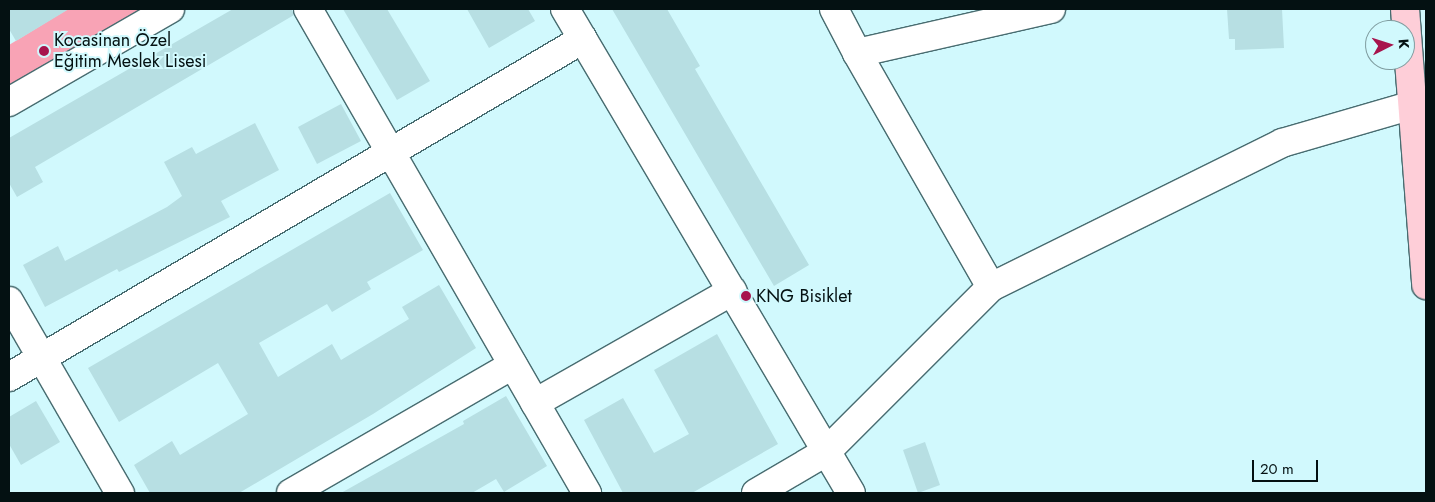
<!DOCTYPE html>
<html>
<head>
<meta charset="utf-8">
<style>
  body { margin:0 }
  #map { position:relative; width:1435px; height:502px; overflow:hidden; background:#d1f9fd; font-family:Jost,sans-serif }
  div>[style] { position:absolute }
  .green>* { inset:0; background:#f8a3b5 }
  .building>* { inset:0; background:#b7dfe3 }
  .roads { filter:drop-shadow(1px 0 #486c70) drop-shadow(-1px 0 #486c70) drop-shadow(0 1px #486c70) drop-shadow(0 -1px #486c70) }
  .minor>* { height:28px; margin:-14px; padding:0 14px; transform-origin:14px; border-radius:14px; background:#fff }
  .major>* { height:28px; margin:-14px; padding:0 14px; transform-origin:14px; border-radius:14px; background:#feced8 }
  .dots>* { width:14px; height:14px; translate:-50% -50%; box-sizing:border-box; border:2px solid #d1f9fd; border-radius:50% }
  span { translate:-50% -50%; white-space:nowrap; text-align:center; line-height:1.15; -webkit-text-stroke:4px #d1f9fd; paint-order:stroke }
  .poi-label { font-size:18px; color:#041112 }
  .left { translate:0 -50%; text-align:left }
  .frame { position:absolute; inset:0; border:10px solid #041112; pointer-events:none }
  .north { position:absolute; left:1365px; top:20px; width:50px; height:50px; box-sizing:border-box; background:#d1f9fd; border:1px solid #7f9c9f; border-radius:50%; rotate:85deg; font-size:14px; font-weight:700; line-height:20px; text-align:center; color:#041112 }
  .north::after { content:''; display:block; margin:auto; width:18px; height:22px; background:#a7144d; clip-path:polygon(50% 0,100% 100%,50% 72%,0 100%) }
  .scale { position:absolute; left:1252px; top:460px; width:66px; height:22px; box-sizing:border-box; border:2px solid #041112; border-top:0; padding-left:6px; font-size:15px; line-height:18px; white-space:nowrap; color:#041112; -webkit-text-stroke:4px #d1f9fd; paint-order:stroke }
</style>
</head>
<body>
<div id="map">
  <div class="green">
    <i style="clip-path:polygon(68px 9px,152px 9px,9px 94px,9px 45px)"></i>
  </div>
  <div class="building">
    <i style="clip-path:polygon(9px 9px,69px 9px,16px 41px,9px 29px)"></i>
    <i style="clip-path:polygon(233px 9px,292px 9px,294px 15px,35px 167px,43px 182px,17px 197px,9px 183px,9px 138px)"></i>
    <i style="clip-path:polygon(343px 9px,387px 9px,430px 81px,397px 100px)"></i>
    <i style="clip-path:polygon(467px 9px,528px 9px,535px 21px,489px 48px)"></i>
    <i style="clip-path:polygon(612px 9px,667px 9px,700px 66px,695px 69px,809px 265px,774px 286px)"></i>
    <i style="clip-path:polygon(1227px 9px,1282px 9px,1284px 48px,1235px 50px,1235px 39px,1229px 39px)"></i>
    <i style="clip-path:polygon(341px 104px,361px 141px,317px 164px,298px 127px)"></i>
    <i style="clip-path:polygon(255px 123px,279px 170px,221px 201px,230px 217px,119px 272px,117px 269px,45px 307px,23px 265px,58px 246px,65px 261px,167px 207px,182px 196px,164px 162px,192px 147px,196px 154px)"></i>
    <i style="clip-path:polygon(390px 193px,423px 250px,367px 282px,371px 289px,332px 312px,327px 304px,259px 343px,278px 377px,332px 344px,341px 360px,409px 319px,402px 307px,439px 285px,476px 348px,373px 414px,239px 493px,150px 493px,134px 465px,172px 441px,180px 455px,248px 414px,218px 363px,119px 422px,88px 368px)"></i>
    <i style="clip-path:polygon(717px 334px,778px 444px,692px 493px,623px 493px,584px 420px,623px 398px,654px 453px,689px 434px,654px 370px)"></i>
    <i style="clip-path:polygon(506px 396px,547px 466px,504px 492px,496px 479px,472px 493px,341px 493px,464px 424px,463px 421px)"></i>
    <i style="clip-path:polygon(36px 401px,60px 442px,21px 465px,9px 444px,9px 417px)"></i>
    <i style="clip-path:polygon(925px 442px,940px 485px,918px 493px,903px 450px)"></i>
  </div>
  <div class="roads">
    <div class="minor">
      <i style="left:308px;top:9px;width:559px;rotate:60.04deg"></i>
      <i style="left:565px;top:9px;width:562px;rotate:59.42deg"></i>
      <i style="left:834px;top:9px;width:50px;rotate:62.4deg"></i>
      <i style="left:9px;top:102px;width:186px;rotate:-30deg"></i>
      <i style="left:991px;top:287px;width:325px;rotate:-26.3deg"></i>
      <i style="left:1282px;top:143px;width:136px;rotate:-16.2deg"></i>
      <i style="left:9px;top:301px;width:222px;rotate:60deg"></i>
      <i style="left:9px;top:377px;width:666px;rotate:-30.49deg"></i>
      <i style="left:535px;top:403px;width:227px;rotate:-29.6deg"></i>
      <i style="left:291px;top:493px;width:256px;rotate:-30deg"></i>
      <i style="left:756px;top:493px;width:81px;rotate:-30.4deg"></i>
      <i style="left:826px;top:452px;width:233px;rotate:-45deg"></i>
      <i style="left:991px;top:287px;width:270px;rotate:-119.8deg"></i>
      <i style="left:857px;top:53px;width:199px;rotate:-12.8deg"></i>
    </div>
    <div class="major">
      <i style="left:1405px;top:9px;width:277px;rotate:85.6deg"></i>
    </div>
  </div>
  <div class="dots">
    <i style="left:44px;top:51px;background:#a7144d"></i>
    <i style="left:746px;top:296px;background:#a7144d"></i>
  </div>
  <div class="poi-label">
    <span class="left" style="left:54px;top:51px">Kocasinan Özel<br>Eğitim Meslek Lisesi</span>
    <span class="left" style="left:756px;top:296px">KNG Bisiklet</span>
  </div>
  <div class="frame"></div>
  <div class="north">K</div>
  <div class="scale">20 m</div>
</div>
</body>
</html>
